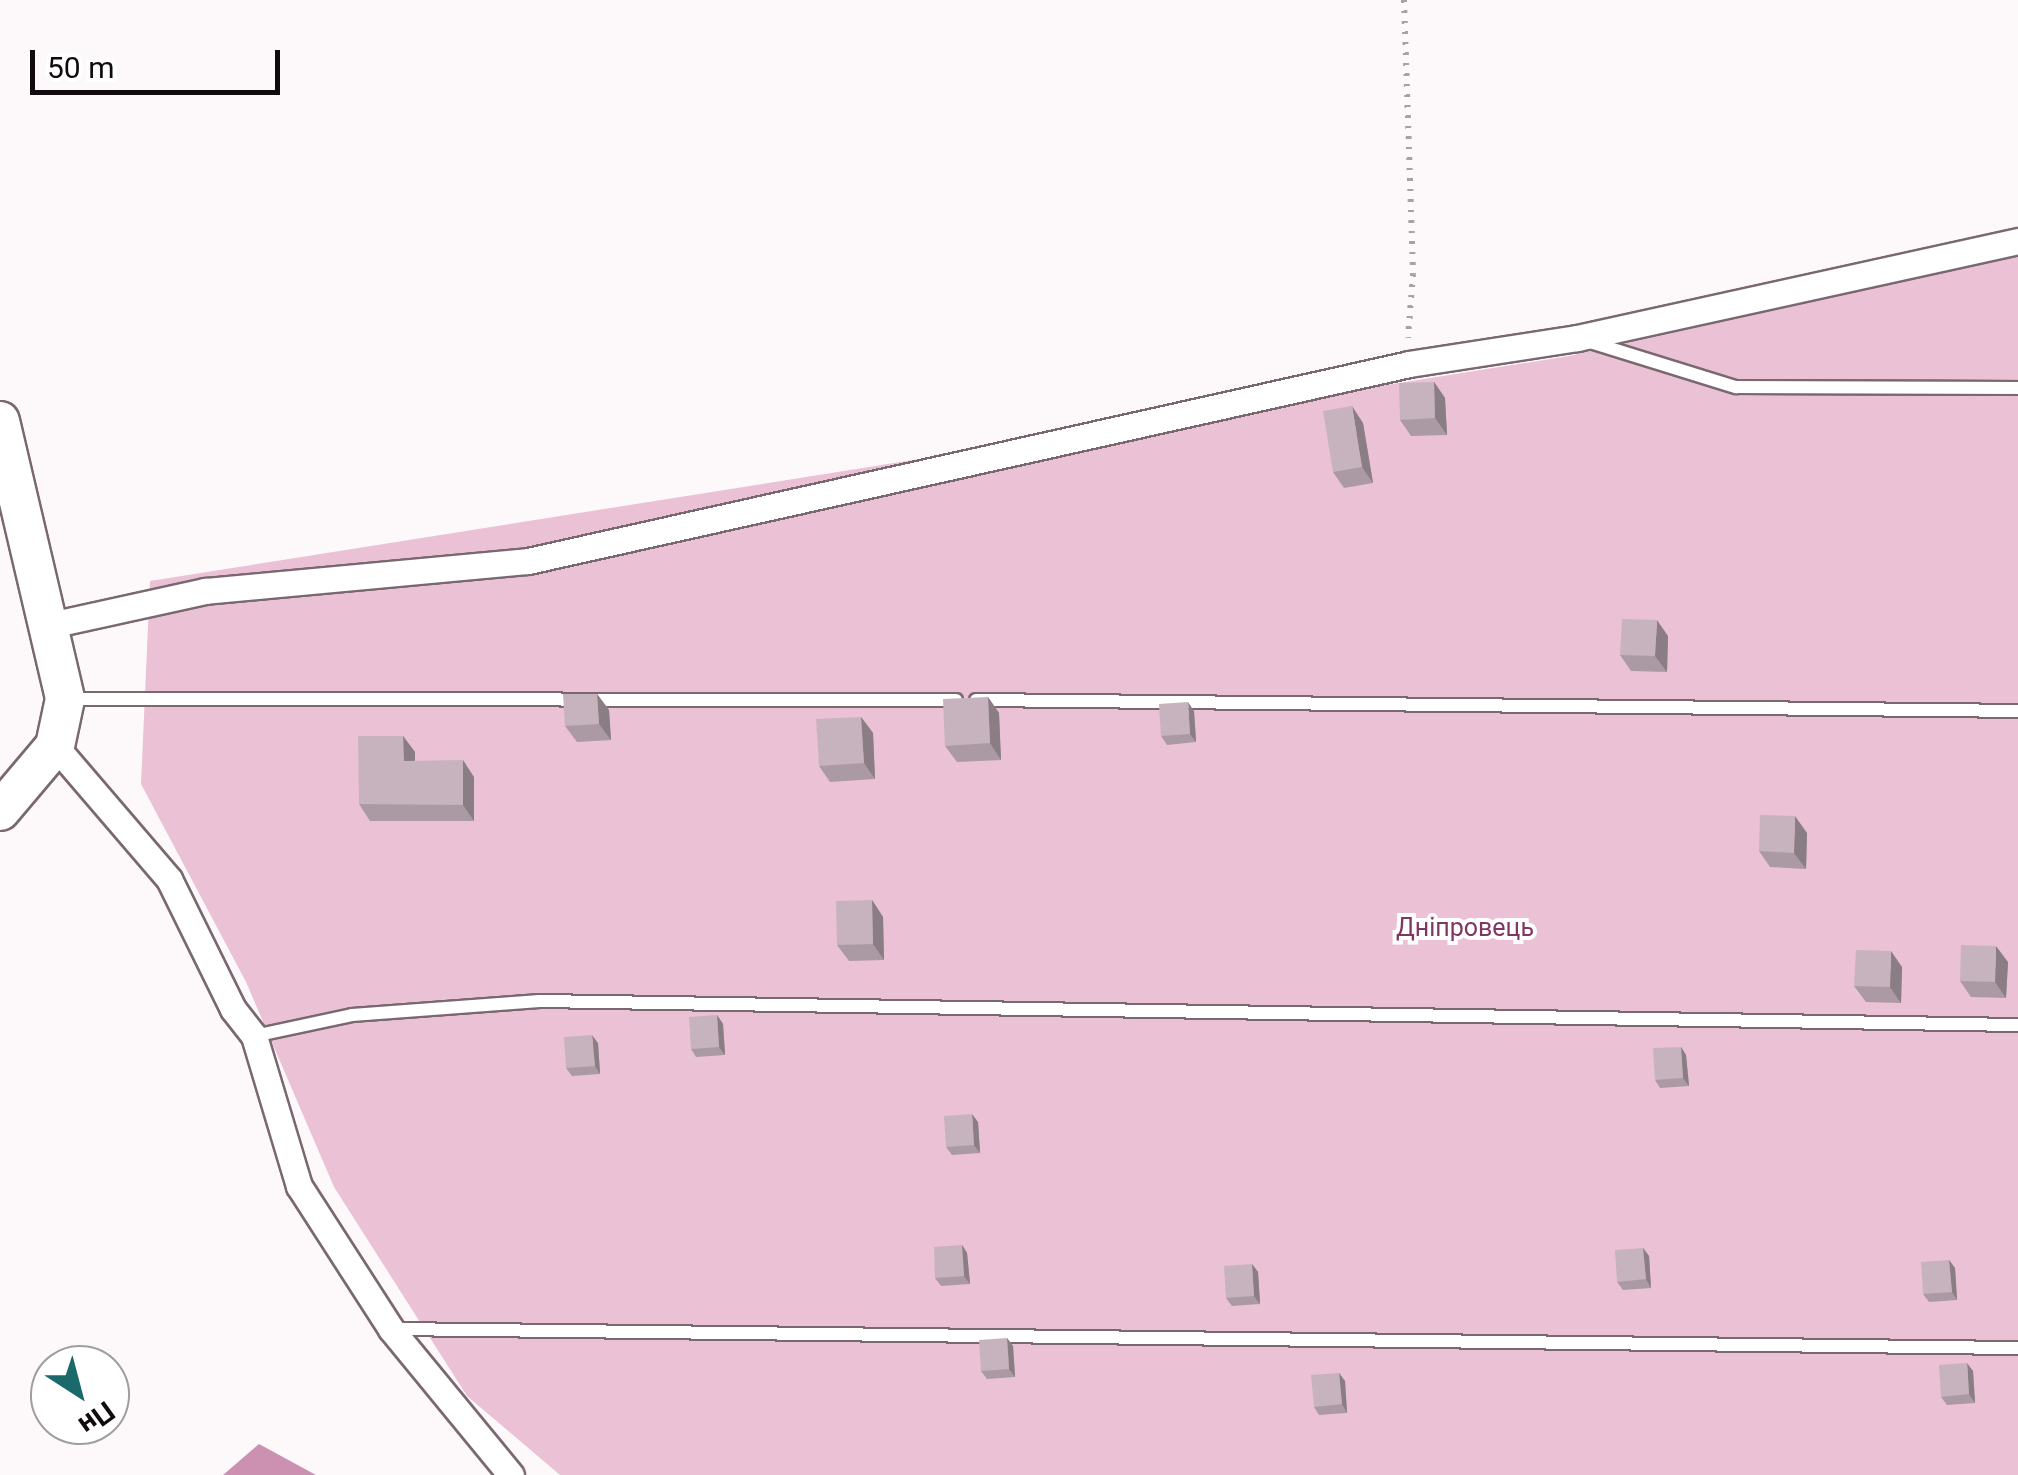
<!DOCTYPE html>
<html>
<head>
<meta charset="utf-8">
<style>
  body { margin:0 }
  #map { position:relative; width:2018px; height:1475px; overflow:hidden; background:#fdf9fb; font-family:Roboto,sans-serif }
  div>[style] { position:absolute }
  .green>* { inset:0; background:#ebc1d6 }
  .water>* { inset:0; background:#cc91b0 }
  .path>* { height:6px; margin-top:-3px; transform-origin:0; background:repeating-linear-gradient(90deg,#a6a1a4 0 2.5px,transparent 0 10.5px) }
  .roads { filter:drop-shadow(2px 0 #7a6871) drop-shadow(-2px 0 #7a6871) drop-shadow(0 2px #7a6871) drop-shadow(0 -2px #7a6871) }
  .lane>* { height:12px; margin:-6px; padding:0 6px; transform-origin:6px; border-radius:6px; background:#fff }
  .street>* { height:25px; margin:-12.5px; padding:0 12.5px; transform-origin:12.5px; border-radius:12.5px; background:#fff }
  .secondary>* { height:38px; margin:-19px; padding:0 19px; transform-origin:19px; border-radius:19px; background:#fff }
  .wall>* { inset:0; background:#ab9aa3 }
  .shaded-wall>* { inset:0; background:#8b7d84 }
  .building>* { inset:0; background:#c7b3bd }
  span { translate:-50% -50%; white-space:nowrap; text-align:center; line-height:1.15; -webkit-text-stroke:8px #fff; paint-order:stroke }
  .park-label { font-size:25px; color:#7f3761 }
  .north { position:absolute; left:30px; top:1345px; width:100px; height:100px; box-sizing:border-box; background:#fff; border:2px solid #a09d9f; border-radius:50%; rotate:144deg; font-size:28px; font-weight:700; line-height:40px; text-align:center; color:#110a0e }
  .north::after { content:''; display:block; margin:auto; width:35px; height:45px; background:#1c696b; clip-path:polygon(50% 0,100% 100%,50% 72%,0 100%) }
  .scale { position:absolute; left:30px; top:50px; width:250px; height:45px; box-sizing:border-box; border:5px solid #110a0e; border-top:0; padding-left:12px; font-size:30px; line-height:35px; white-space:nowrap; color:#110a0e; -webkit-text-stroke:8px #fff; paint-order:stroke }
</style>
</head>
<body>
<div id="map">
  <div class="green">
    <i style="clip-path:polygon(2018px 256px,2018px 1475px,560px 1475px,467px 1396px,334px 1187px,246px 982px,141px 784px,150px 581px,1569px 356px)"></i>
  </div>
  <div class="water">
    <i style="clip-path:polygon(259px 1444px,316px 1475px,223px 1475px)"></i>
  </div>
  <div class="path">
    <i style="left:1404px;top:0;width:274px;rotate:88.1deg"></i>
    <i style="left:1413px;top:274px;width:64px;rotate:94.5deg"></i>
  </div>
  <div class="roads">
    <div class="lane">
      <i style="left:1587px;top:341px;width:156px;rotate:17.2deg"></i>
      <i style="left:1736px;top:387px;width:282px;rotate:0.2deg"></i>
      <i style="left:71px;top:699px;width:885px;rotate:0.06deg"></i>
      <i style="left:976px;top:700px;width:1042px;rotate:0.6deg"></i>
      <i style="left:254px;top:1036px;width:100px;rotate:-12.1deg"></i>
      <i style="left:352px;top:1015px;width:188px;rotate:-4.3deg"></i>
      <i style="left:539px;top:1001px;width:1479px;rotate:0.93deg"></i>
      <i style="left:391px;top:1329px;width:1627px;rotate:0.67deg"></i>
    </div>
    <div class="street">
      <i style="left:50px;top:625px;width:159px;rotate:-12.4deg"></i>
      <i style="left:205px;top:591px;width:324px;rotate:-5.3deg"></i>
      <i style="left:528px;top:561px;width:903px;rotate:-12.6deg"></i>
      <i style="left:1409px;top:364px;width:170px;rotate:-8.8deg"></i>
      <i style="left:1577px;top:338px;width:452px;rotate:-12.4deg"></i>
      <i style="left:55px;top:746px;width:175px;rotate:49.4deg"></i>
      <i style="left:169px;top:879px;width:145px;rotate:63.8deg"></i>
      <i style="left:233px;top:1009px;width:34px;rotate:52deg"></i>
      <i style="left:254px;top:1036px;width:157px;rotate:73.3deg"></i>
      <i style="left:299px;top:1186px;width:170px;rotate:57.2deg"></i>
      <i style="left:391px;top:1329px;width:189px;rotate:50.6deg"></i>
    </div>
    <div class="secondary">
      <i style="left:0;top:421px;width:285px;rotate:76.8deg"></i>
      <i style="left:65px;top:699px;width:48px;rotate:102deg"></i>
      <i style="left:55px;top:746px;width:85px;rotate:130.2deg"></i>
    </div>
  </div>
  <div class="wall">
    <i style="clip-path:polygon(1434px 382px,1445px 398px,1447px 435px,1411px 436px,1400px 420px)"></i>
    <i style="clip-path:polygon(1363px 423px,1373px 483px,1344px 488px,1333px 472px)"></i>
    <i style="clip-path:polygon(1668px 636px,1667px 672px,1631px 671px,1620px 655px)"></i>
    <i style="clip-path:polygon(597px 694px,609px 710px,611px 740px,577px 742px,565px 726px)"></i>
    <i style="clip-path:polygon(988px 697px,999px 713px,1001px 760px,957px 762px,945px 746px)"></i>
    <i style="clip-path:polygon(1194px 711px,1196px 742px,1167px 745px,1161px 736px)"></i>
    <i style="clip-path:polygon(861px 717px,873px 733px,875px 779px,830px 782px,819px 766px)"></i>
    <i style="clip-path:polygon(403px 736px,415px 752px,415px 761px,474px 777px,474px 821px,370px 821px,359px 804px)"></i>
    <i style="clip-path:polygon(1807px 833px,1806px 869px,1770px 867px,1759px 851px)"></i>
    <i style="clip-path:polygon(872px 900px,883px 917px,884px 960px,849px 961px,837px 945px)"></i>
    <i style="clip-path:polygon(2008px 962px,2006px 998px,1971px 997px,1960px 981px)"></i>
    <i style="clip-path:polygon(1902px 967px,1901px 1003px,1866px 1002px,1854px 986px)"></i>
    <i style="clip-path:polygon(717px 1015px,723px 1024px,725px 1055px,696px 1057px,691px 1049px)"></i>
    <i style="clip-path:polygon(598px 1043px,600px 1074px,572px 1076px,566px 1068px)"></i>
    <i style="clip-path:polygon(1681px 1047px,1686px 1055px,1689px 1086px,1660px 1088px,1655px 1080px)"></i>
    <i style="clip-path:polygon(978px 1122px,980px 1153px,952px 1155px,946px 1147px)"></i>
    <i style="clip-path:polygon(962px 1245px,967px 1253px,970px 1284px,941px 1286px,935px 1278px)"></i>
    <i style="clip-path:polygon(1643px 1248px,1649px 1256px,1651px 1288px,1623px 1290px,1617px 1282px)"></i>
    <i style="clip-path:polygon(1949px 1260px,1955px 1268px,1957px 1300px,1929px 1302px,1923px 1294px)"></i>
    <i style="clip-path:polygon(1252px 1264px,1258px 1272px,1260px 1304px,1232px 1306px,1226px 1298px)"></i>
    <i style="clip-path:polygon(1007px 1338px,1013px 1346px,1015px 1377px,987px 1379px,981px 1371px)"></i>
    <i style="clip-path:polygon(1973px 1371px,1975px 1403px,1947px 1405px,1941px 1397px)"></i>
    <i style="clip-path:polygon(1339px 1373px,1345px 1381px,1347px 1413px,1319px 1415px,1314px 1407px)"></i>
  </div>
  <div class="shaded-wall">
    <i style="clip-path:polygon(1434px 382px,1445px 398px,1447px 435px,1435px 418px)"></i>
    <i style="clip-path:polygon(1352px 406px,1363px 423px,1373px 483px,1362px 467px)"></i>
    <i style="clip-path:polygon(1657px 620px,1668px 636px,1667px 672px,1655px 656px)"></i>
    <i style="clip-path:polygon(597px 694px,609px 710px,611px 740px,599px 724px)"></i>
    <i style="clip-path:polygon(988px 697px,999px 713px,1001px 760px,990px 743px)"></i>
    <i style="clip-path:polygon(1188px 702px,1194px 711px,1196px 742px,1190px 734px)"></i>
    <i style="clip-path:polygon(861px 717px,873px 733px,875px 779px,864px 763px)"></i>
    <i style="clip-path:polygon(403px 736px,415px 752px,415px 777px,404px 761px)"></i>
    <i style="clip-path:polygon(463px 760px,474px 777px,474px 821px,463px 805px)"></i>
    <i style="clip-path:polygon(1795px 816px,1807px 833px,1806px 869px,1794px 853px)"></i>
    <i style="clip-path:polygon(872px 900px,883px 917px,884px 960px,873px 944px)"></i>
    <i style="clip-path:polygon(1996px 946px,2008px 962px,2006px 998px,1995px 982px)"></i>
    <i style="clip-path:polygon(1891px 951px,1902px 967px,1901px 1003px,1890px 987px)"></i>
    <i style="clip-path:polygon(717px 1015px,723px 1024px,725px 1055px,719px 1047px)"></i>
    <i style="clip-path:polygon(592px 1035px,598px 1043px,600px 1074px,595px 1066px)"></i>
    <i style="clip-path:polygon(1681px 1047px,1686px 1055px,1689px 1086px,1683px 1078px)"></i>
    <i style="clip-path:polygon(972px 1114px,978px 1122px,980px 1153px,974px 1145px)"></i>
    <i style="clip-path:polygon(962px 1245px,967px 1253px,970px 1284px,964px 1276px)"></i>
    <i style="clip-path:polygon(1643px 1248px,1649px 1256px,1651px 1288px,1646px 1279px)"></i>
    <i style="clip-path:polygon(1949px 1260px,1955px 1268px,1957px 1300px,1952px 1292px)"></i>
    <i style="clip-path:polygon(1252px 1264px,1258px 1272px,1260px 1304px,1254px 1296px)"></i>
    <i style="clip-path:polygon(1007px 1338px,1013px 1346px,1015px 1377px,1009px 1369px)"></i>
    <i style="clip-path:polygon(1967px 1363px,1973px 1371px,1975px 1403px,1969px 1394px)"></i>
    <i style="clip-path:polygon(1339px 1373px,1345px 1381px,1347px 1413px,1342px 1404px)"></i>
  </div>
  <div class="building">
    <i style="clip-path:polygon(1434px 382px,1435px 418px,1400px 420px,1399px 383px)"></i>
    <i style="clip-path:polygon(1352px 406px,1362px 467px,1333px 472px,1323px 411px)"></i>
    <i style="clip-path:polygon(1622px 619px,1657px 620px,1655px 656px,1620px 655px)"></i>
    <i style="clip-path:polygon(563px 694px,597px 694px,599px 724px,565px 726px)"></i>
    <i style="clip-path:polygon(988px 697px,990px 743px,945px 746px,943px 699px)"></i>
    <i style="clip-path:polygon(1188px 702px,1190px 734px,1161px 736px,1159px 704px)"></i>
    <i style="clip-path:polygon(861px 717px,864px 763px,819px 766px,816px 719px)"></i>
    <i style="clip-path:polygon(358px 736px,403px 736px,404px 761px,463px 760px,463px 805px,359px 804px)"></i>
    <i style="clip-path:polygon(1760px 815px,1795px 816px,1794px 853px,1759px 851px)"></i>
    <i style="clip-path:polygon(872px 900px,873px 944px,837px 945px,836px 901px)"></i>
    <i style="clip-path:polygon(1961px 945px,1996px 946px,1995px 982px,1960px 981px)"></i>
    <i style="clip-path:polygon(1856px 950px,1891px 951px,1890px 987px,1854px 986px)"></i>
    <i style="clip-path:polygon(717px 1015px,719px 1047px,691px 1049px,689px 1017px)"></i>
    <i style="clip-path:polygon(592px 1035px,595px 1066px,566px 1068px,564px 1037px)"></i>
    <i style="clip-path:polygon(1681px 1047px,1683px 1078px,1655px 1080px,1653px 1048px)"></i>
    <i style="clip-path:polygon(972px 1114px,974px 1145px,946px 1147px,944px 1116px)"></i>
    <i style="clip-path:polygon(962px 1245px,964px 1276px,935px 1278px,934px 1247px)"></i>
    <i style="clip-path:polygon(1643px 1248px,1646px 1279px,1617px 1282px,1615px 1250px)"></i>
    <i style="clip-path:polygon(1949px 1260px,1952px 1292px,1923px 1294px,1921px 1262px)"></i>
    <i style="clip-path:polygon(1252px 1264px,1254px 1296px,1226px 1298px,1224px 1266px)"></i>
    <i style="clip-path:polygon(1007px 1338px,1009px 1369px,981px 1371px,979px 1340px)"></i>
    <i style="clip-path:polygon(1967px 1363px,1969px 1394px,1941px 1397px,1939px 1365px)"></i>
    <i style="clip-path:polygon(1339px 1373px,1342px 1404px,1314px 1407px,1311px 1375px)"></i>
  </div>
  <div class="park-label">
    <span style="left:1465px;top:928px">Дніпровець</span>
  </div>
  <div class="north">Пн</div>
  <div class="scale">50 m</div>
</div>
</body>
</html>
